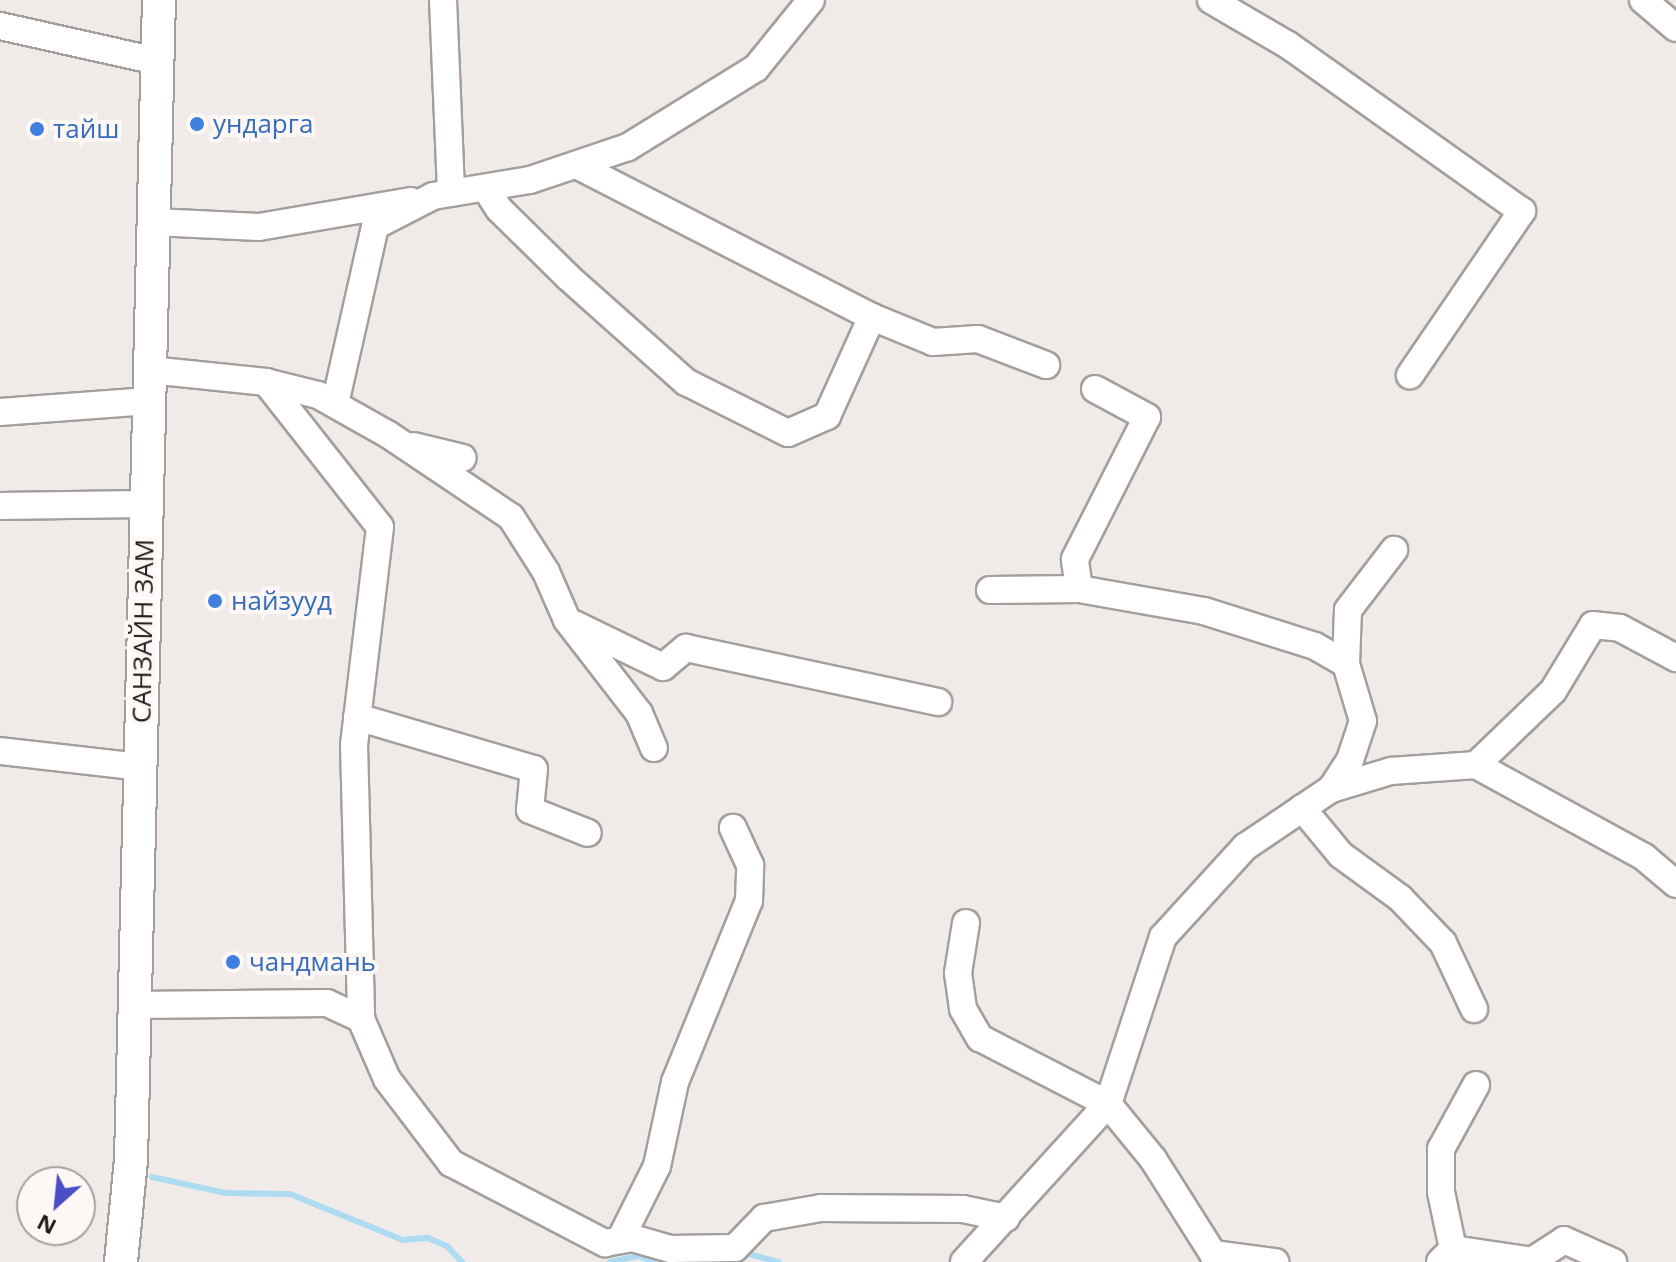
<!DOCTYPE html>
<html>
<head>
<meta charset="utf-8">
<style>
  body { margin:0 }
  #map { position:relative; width:1676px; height:1262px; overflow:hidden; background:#f0ebe8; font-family:"Open Sans",sans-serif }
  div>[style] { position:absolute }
  .stream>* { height:6px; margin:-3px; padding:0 3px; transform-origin:3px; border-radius:3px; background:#addbf1 }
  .roads { filter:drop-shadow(2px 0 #a49f9d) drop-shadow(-2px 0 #a49f9d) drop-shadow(0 2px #a49f9d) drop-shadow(0 -2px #a49f9d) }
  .minor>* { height:26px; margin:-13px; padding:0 13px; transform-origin:13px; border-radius:13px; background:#fff }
  .major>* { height:32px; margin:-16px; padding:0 16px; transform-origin:16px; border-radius:16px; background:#fff }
  .dots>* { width:22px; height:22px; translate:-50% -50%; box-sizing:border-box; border:4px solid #fdf8f5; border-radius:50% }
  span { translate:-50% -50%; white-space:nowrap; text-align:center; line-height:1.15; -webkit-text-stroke:8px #fdf8f5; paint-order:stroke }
  .shop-label { font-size:26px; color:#366cbe }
  .left { translate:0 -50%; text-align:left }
  .street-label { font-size:26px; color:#1f1e1d }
  .north { position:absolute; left:16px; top:1166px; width:80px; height:80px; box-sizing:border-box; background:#fdf8f5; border:2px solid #a4a19f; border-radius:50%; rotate:207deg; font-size:22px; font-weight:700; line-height:32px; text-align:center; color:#1f1e1d }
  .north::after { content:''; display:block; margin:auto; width:28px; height:36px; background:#4a4fc5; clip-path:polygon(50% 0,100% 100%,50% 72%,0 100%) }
</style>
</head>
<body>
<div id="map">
  <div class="stream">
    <i style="left:152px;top:1177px;width:76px;rotate:12.2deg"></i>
    <i style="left:226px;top:1193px;width:64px;rotate:0.9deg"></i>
    <i style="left:290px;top:1194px;width:122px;rotate:22.2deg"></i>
    <i style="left:403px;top:1240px;width:25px;rotate:-5deg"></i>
    <i style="left:428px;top:1238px;width:21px;rotate:23deg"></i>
    <i style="left:447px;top:1246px;width:22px;rotate:47deg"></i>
    <i style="left:610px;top:1262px;width:30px;rotate:-12deg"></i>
    <i style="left:639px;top:1256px;width:16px;rotate:22deg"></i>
    <i style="left:726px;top:1262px;width:21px;rotate:-25deg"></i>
    <i style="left:745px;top:1253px;width:35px;rotate:15deg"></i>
  </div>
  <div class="roads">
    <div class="minor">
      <i style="left:443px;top:0;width:193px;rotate:87.6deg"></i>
      <i style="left:1211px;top:0;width:89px;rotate:30.3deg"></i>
      <i style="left:1288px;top:45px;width:287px;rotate:35.4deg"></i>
      <i style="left:1522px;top:211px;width:199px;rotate:124.3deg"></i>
      <i style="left:1643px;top:0;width:43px;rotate:40.3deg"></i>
      <i style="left:0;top:26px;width:161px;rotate:12.6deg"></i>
      <i style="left:486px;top:189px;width:24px;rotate:57deg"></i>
      <i style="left:499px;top:209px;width:97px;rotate:44.6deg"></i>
      <i style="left:568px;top:277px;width:158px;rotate:41.7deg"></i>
      <i style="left:686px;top:382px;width:114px;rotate:26.6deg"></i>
      <i style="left:788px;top:433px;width:43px;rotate:-23.6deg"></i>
      <i style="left:827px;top:416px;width:109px;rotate:-65.6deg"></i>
      <i style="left:872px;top:317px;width:333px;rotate:-152.8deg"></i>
      <i style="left:154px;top:222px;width:105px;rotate:2.7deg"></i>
      <i style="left:259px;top:227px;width:154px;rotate:-9.7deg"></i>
      <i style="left:872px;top:317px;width:66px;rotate:22.3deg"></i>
      <i style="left:933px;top:342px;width:45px;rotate:-3.8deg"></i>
      <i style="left:978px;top:339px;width:73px;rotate:20.9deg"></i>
      <i style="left:150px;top:370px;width:117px;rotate:5.9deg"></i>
      <i style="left:266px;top:382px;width:54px;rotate:14deg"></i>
      <i style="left:318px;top:395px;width:81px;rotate:29.4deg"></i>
      <i style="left:389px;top:435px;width:147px;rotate:33.9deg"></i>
      <i style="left:511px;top:517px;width:65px;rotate:57.5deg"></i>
      <i style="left:546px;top:572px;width:52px;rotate:66.4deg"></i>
      <i style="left:567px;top:620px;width:118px;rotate:52.3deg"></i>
      <i style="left:639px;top:713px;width:38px;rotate:67deg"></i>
      <i style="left:266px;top:382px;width:184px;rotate:51.8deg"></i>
      <i style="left:380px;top:527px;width:219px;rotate:96.8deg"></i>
      <i style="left:354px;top:744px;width:275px;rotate:88.5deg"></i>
      <i style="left:335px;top:404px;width:182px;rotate:-77.3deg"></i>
      <i style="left:375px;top:226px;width:65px;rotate:-27.3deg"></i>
      <i style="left:433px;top:196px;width:98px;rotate:-9.4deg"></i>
      <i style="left:530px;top:180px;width:103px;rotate:-18.6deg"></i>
      <i style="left:628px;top:147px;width:150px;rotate:-31.7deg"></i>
      <i style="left:756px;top:68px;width:87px;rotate:-51deg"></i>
      <i style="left:0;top:412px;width:149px;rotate:-4.2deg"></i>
      <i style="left:414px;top:446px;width:50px;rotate:13.8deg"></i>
      <i style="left:0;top:506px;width:147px;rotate:-0.8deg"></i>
      <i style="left:1079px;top:589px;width:30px;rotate:-98deg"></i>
      <i style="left:1075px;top:559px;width:159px;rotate:-63.1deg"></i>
      <i style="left:1147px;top:417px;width:59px;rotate:-151.7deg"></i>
      <i style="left:990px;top:590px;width:89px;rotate:-0.6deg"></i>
      <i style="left:1079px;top:589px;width:127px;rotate:10deg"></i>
      <i style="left:1204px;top:611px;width:116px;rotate:17.5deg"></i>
      <i style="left:1315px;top:646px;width:36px;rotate:30deg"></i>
      <i style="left:1346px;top:664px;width:59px;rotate:73.4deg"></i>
      <i style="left:1363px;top:721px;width:41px;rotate:108.4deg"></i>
      <i style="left:1350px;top:760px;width:35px;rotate:123deg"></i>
      <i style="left:574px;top:624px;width:99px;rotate:25.8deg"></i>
      <i style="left:663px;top:667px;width:30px;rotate:-40deg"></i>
      <i style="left:686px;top:648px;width:258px;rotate:12.1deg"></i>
      <i style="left:1346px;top:664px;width:54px;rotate:-87.9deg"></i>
      <i style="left:1348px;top:610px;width:76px;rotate:-52.5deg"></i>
      <i style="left:357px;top:717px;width:184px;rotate:16.4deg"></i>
      <i style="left:534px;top:769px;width:41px;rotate:95.6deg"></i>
      <i style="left:530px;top:810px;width:62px;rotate:21.6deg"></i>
      <i style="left:0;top:751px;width:141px;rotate:6.5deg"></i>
      <i style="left:1476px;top:765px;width:192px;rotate:28.7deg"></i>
      <i style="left:1644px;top:857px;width:42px;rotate:40.2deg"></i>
      <i style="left:1302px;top:808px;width:61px;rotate:50.3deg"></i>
      <i style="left:1341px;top:855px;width:73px;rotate:36.1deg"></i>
      <i style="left:1400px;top:898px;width:62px;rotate:46.3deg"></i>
      <i style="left:1443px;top:943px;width:73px;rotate:64.8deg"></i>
      <i style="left:966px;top:923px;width:51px;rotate:99.1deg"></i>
      <i style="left:958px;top:973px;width:36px;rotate:82deg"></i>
      <i style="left:963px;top:1009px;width:34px;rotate:60deg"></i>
      <i style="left:980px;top:1038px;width:144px;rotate:27.3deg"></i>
      <i style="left:1108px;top:1104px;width:71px;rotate:50.7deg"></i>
      <i style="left:1153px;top:1159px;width:112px;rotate:57.7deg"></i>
      <i style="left:1213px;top:1254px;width:63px;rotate:7.4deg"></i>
      <i style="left:134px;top:1005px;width:193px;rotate:-0.6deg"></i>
      <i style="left:327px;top:1003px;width:38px;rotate:25deg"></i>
      <i style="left:361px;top:1019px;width:65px;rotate:66.6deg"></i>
      <i style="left:387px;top:1079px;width:106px;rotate:52.7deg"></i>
      <i style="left:451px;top:1163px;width:174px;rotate:27.5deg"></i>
      <i style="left:605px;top:1243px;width:27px;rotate:-10deg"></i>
      <i style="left:632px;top:1238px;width:40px;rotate:16deg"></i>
      <i style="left:670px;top:1249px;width:65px;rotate:-0.9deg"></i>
      <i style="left:735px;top:1248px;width:42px;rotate:-46deg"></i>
      <i style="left:764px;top:1218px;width:58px;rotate:-10deg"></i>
      <i style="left:821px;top:1208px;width:142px;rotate:0.4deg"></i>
      <i style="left:963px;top:1209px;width:44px;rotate:11.8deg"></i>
      <i style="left:620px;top:1240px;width:83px;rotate:-63.4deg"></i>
      <i style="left:657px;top:1166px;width:86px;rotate:-77.9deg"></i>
      <i style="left:675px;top:1082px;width:196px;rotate:-67.8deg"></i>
      <i style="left:749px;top:901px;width:36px;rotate:-88deg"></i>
      <i style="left:750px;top:865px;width:41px;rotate:-114.7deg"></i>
      <i style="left:1453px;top:1249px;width:58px;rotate:-101.9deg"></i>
      <i style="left:1441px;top:1192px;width:43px;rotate:-90deg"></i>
      <i style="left:1441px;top:1149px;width:73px;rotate:-61.3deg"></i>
      <i style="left:964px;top:1262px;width:214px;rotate:-47.7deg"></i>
      <i style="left:1108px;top:1104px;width:176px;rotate:-71.8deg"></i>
      <i style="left:1163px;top:937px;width:122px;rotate:-47.7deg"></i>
      <i style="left:1245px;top:847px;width:104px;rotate:-34deg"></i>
      <i style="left:1331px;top:789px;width:63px;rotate:-16.7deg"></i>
      <i style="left:1391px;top:771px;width:85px;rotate:-4deg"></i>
      <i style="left:1476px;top:765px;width:107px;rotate:-43.9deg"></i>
      <i style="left:1553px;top:691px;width:77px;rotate:-58.8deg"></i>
      <i style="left:1593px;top:625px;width:27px;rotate:6deg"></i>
      <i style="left:1620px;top:628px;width:64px;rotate:28.2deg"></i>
      <i style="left:1440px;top:1262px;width:18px;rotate:-45deg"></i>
      <i style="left:1453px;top:1249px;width:80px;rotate:8.6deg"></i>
      <i style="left:1532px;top:1261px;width:38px;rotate:-33deg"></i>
      <i style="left:1564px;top:1240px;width:54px;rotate:24.2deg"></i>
    </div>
    <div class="major">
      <i style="left:121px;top:1262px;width:102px;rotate:-84.4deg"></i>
      <i style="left:131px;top:1160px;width:1160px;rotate:-88.62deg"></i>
    </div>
  </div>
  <div class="dots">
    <i style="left:197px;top:124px;background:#3f7fe0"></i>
    <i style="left:37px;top:129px;background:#3f7fe0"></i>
    <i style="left:215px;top:601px;background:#3f7fe0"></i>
    <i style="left:233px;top:962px;background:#3f7fe0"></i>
  </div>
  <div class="shop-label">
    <span class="left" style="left:213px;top:124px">ундарга</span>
    <span class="left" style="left:53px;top:129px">тайш</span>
    <span class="left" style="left:231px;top:601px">найзууд</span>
    <span class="left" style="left:249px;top:962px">чандмань</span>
  </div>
  <div class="street-label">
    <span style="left:143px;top:631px;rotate:-89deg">САНЗАЙН ЗАМ</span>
  </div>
  <div class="north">N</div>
</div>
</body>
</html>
